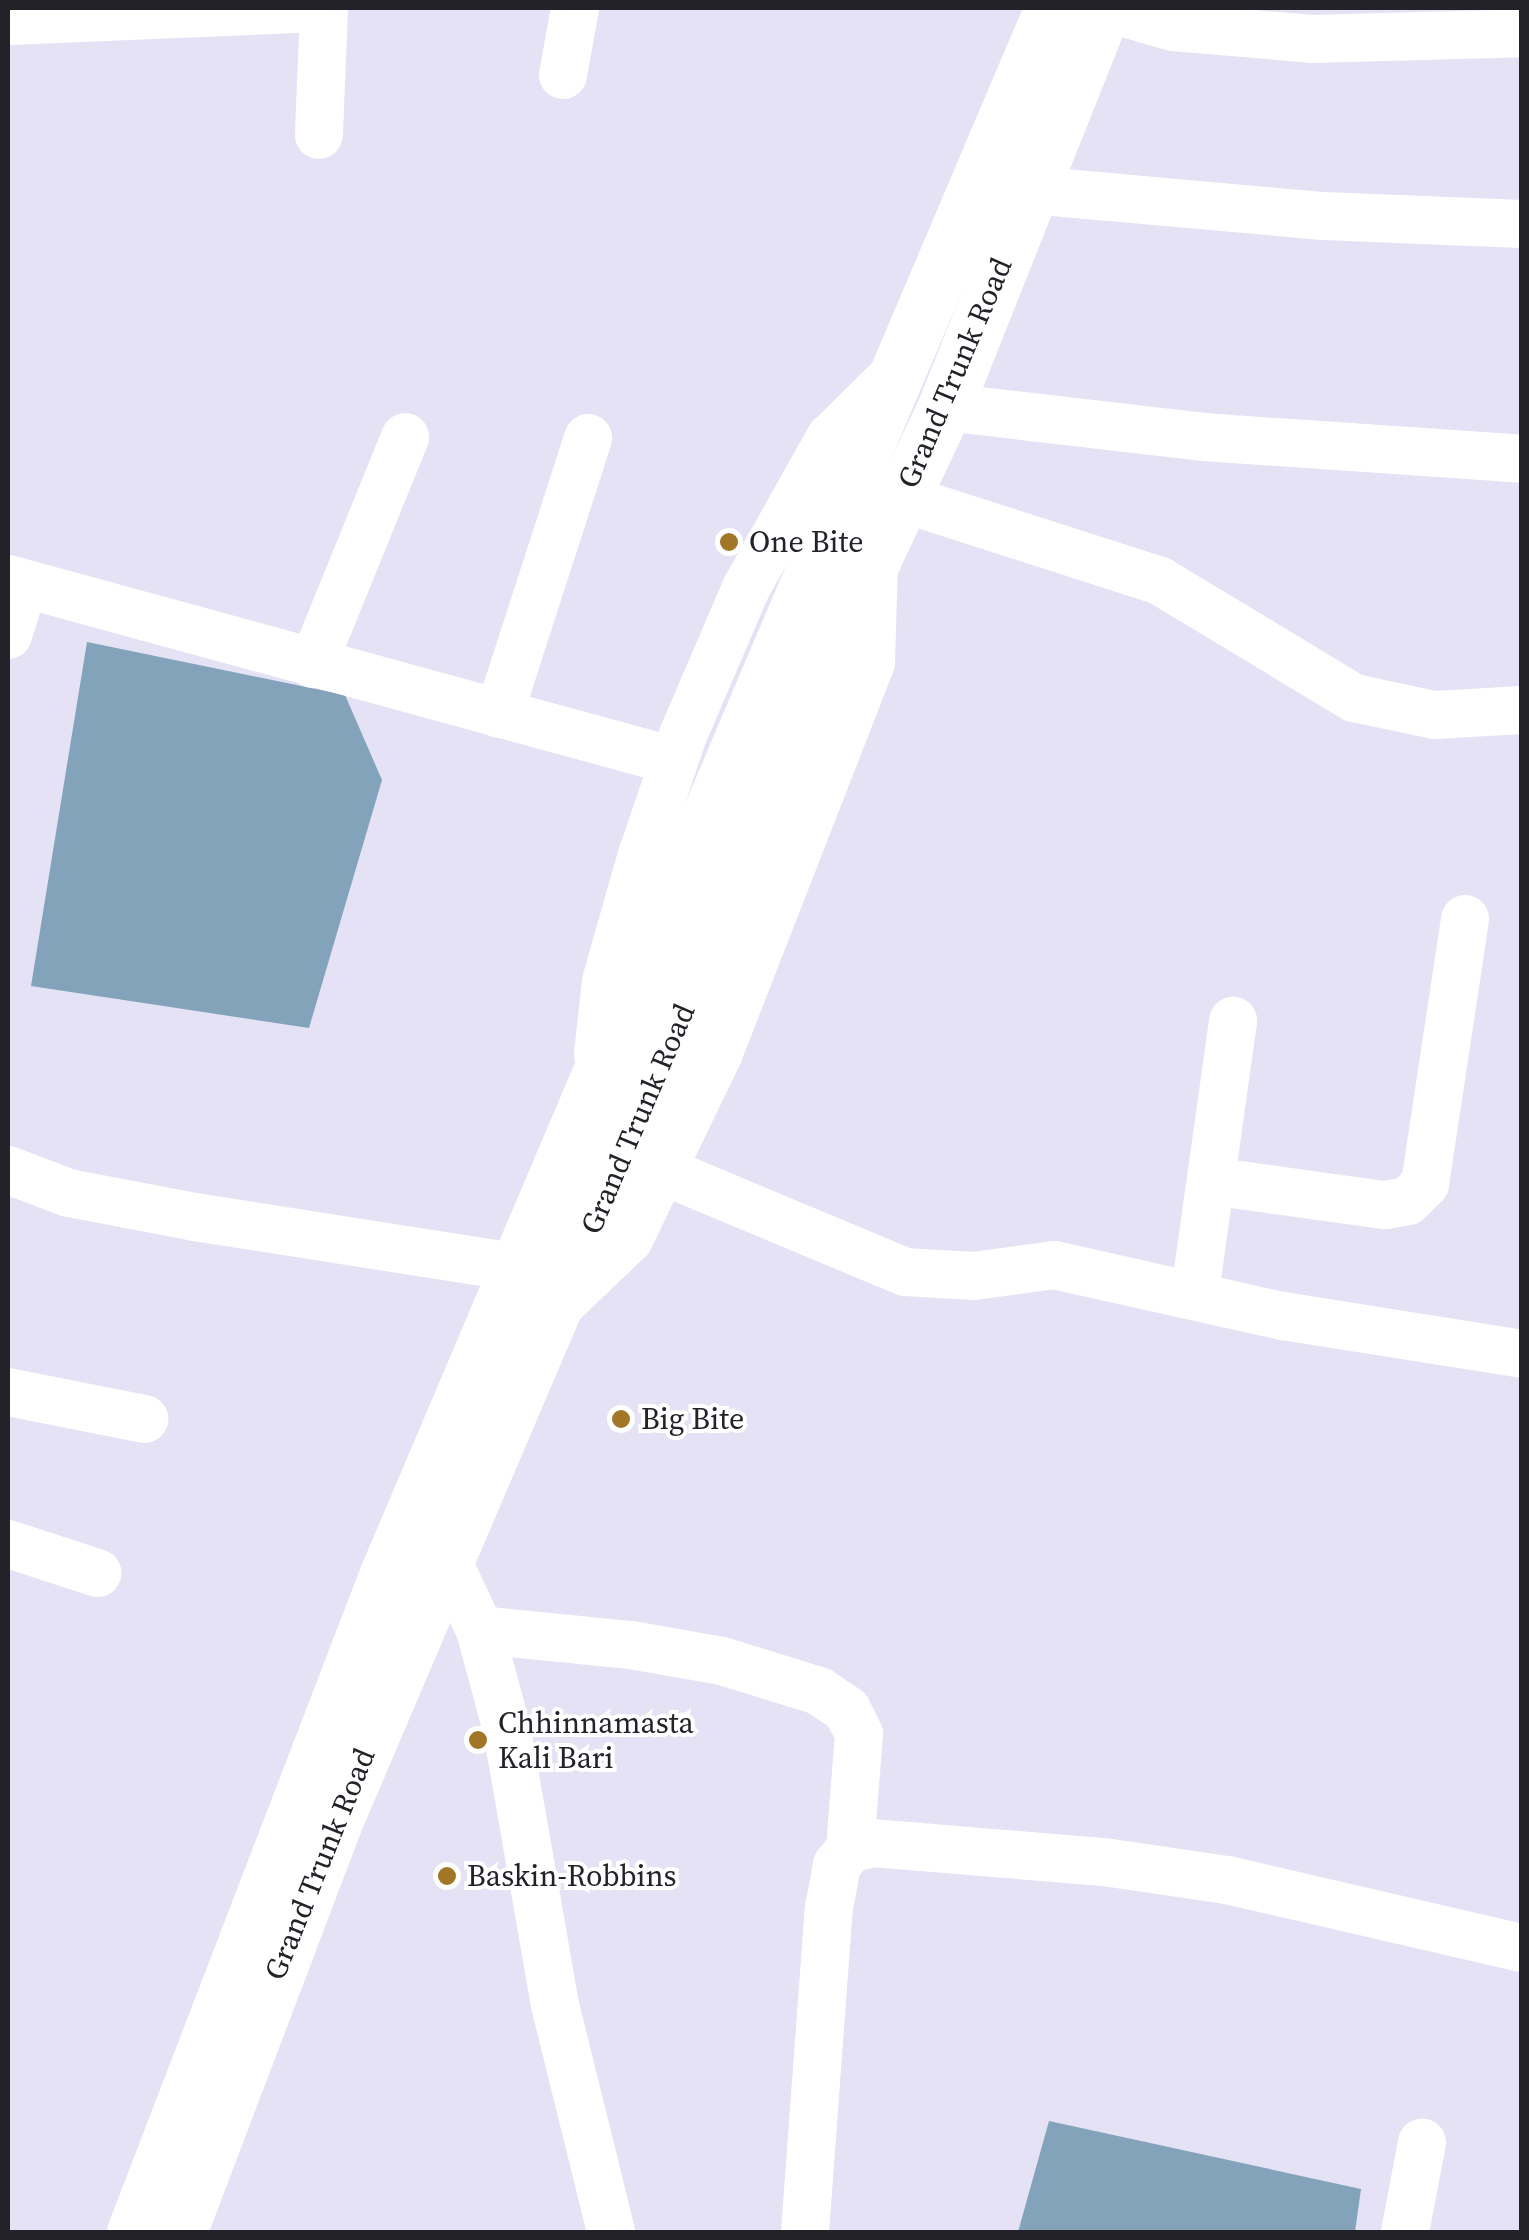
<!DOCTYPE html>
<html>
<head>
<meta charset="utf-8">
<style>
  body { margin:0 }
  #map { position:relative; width:1529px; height:2240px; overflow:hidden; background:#e5e2f5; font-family:"Source Serif 4",serif }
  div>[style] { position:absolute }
  .water>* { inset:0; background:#83a3ba }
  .minor>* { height:48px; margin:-24px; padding:0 24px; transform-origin:24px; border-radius:24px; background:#fff }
  .highway>* { height:55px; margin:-27.5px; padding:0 27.5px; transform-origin:27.5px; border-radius:27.5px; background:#fff }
  .dots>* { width:28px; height:28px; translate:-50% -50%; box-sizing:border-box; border:5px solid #fff; border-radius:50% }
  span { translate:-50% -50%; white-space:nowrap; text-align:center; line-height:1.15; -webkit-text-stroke:8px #fff; paint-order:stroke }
  .street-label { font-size:30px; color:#242229 }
  .poi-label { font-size:30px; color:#242229 }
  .left { translate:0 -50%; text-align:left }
  .frame { position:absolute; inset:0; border:10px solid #242229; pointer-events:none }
</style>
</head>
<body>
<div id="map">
  <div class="water">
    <i style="clip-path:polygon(87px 642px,345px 695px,382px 780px,309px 1028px,31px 986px)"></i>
    <i style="clip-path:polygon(1049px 2121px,1361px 2189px,1355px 2232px,1018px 2232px)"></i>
  </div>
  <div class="minor">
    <i style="left:1114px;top:10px;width:61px;rotate:16.1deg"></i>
    <i style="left:1173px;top:27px;width:140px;rotate:4.9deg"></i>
    <i style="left:1312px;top:39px;width:210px;rotate:-1.6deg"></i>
    <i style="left:8px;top:21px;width:316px;rotate:-2.4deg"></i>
    <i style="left:324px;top:8px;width:127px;rotate:92.3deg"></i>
    <i style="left:563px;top:75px;width:68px;rotate:-79.8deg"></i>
    <i style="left:1031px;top:190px;width:294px;rotate:5.1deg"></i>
    <i style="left:1324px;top:216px;width:198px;rotate:2.3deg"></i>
    <i style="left:945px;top:407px;width:260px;rotate:6.6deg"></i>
    <i style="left:1203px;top:437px;width:320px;rotate:3.9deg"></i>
    <i style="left:902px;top:498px;width:271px;rotate:17.8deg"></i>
    <i style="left:1160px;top:581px;width:227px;rotate:31.1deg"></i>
    <i style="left:1354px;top:698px;width:83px;rotate:11.9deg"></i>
    <i style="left:1435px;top:715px;width:87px;rotate:-3.3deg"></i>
    <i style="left:8px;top:579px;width:690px;rotate:15.28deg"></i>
    <i style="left:8px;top:635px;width:53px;rotate:-72.6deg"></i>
    <i style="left:313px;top:664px;width:245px;rotate:-67.9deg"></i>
    <i style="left:499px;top:714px;width:290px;rotate:-72.1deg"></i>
    <i style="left:598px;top:1054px;width:73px;rotate:-83.7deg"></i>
    <i style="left:606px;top:981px;width:131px;rotate:-74.1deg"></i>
    <i style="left:642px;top:855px;width:127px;rotate:-71.1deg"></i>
    <i style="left:683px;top:735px;width:160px;rotate:-66.8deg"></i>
    <i style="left:746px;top:588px;width:172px;rotate:-60.8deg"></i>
    <i style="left:830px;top:438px;width:84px;rotate:-44.5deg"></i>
    <i style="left:8px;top:1170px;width:65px;rotate:20.7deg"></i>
    <i style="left:69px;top:1193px;width:128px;rotate:10.8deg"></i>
    <i style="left:195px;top:1217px;width:331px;rotate:8.9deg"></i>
    <i style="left:666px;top:1172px;width:259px;rotate:22.7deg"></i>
    <i style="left:905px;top:1272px;width:69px;rotate:3.3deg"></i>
    <i style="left:974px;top:1276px;width:81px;rotate:-7.8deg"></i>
    <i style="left:1054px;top:1265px;width:235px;rotate:12.6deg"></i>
    <i style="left:1283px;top:1316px;width:242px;rotate:9deg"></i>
    <i style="left:1211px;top:1181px;width:176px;rotate:7.9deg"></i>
    <i style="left:1385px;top:1205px;width:23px;rotate:-10deg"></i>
    <i style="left:1408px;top:1201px;width:24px;rotate:-45deg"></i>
    <i style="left:1425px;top:1184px;width:268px;rotate:-81.4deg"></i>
    <i style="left:1195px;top:1292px;width:274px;rotate:-82deg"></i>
    <i style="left:559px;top:1306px;width:97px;rotate:-43.7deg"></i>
    <i style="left:629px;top:1239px;width:204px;rotate:-64.2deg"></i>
    <i style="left:718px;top:1055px;width:421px;rotate:-68.7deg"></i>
    <i style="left:871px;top:663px;width:101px;rotate:-88.3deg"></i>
    <i style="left:8px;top:1392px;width:139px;rotate:11.2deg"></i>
    <i style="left:8px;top:1544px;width:94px;rotate:18deg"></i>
    <i style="left:448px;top:1562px;width:75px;rotate:64.8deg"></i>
    <i style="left:480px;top:1630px;width:104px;rotate:74.9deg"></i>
    <i style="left:507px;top:1730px;width:279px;rotate:80.1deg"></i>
    <i style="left:555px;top:2005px;width:234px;rotate:76.1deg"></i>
    <i style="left:480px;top:1630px;width:152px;rotate:5.7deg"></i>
    <i style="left:631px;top:1645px;width:92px;rotate:10deg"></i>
    <i style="left:722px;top:1661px;width:102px;rotate:17.2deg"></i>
    <i style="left:819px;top:1691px;width:34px;rotate:34deg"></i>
    <i style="left:847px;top:1710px;width:27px;rotate:63deg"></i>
    <i style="left:859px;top:1734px;width:115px;rotate:94.5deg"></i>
    <i style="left:805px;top:2232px;width:325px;rotate:-85.8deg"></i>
    <i style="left:829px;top:1908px;width:44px;rotate:-79.5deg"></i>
    <i style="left:837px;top:1865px;width:21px;rotate:-51deg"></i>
    <i style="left:850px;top:1849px;width:23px;rotate:-15deg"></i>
    <i style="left:872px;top:1843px;width:233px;rotate:4.7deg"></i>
    <i style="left:1104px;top:1862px;width:124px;rotate:8.3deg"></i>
    <i style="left:1227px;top:1880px;width:303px;rotate:13deg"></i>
    <i style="left:1405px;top:2232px;width:91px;rotate:-79.2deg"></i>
  </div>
  <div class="highway">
    <i style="left:134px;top:2232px;width:705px;rotate:-68.97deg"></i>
    <i style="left:387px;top:1574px;width:1701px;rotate:-66.99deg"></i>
    <i style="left:179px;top:2232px;width:434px;rotate:-69.2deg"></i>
    <i style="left:333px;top:1826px;width:1379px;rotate:-66.89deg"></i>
    <i style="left:874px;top:558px;width:167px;rotate:-64.8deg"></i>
    <i style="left:945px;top:407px;width:430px;rotate:-68.3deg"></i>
  </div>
  <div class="dots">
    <i style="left:729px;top:542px;background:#a27627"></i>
    <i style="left:621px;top:1419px;background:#a27627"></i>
    <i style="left:478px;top:1740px;background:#a27627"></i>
    <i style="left:447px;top:1876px;background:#a27627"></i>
  </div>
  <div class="street-label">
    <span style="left:955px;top:373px;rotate:-67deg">Grand Trunk Road</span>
    <span style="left:638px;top:1119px;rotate:-67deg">Grand Trunk Road</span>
    <span style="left:320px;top:1864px;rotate:-68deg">Grand Trunk Road</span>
  </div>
  <div class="poi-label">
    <span class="left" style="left:749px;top:542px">One Bite</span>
    <span class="left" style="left:641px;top:1419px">Big Bite</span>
    <span class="left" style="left:498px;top:1740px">Chhinnamasta<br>Kali Bari</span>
    <span class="left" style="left:467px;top:1876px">Baskin-Robbins</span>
  </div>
  <div class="frame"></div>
</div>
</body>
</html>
